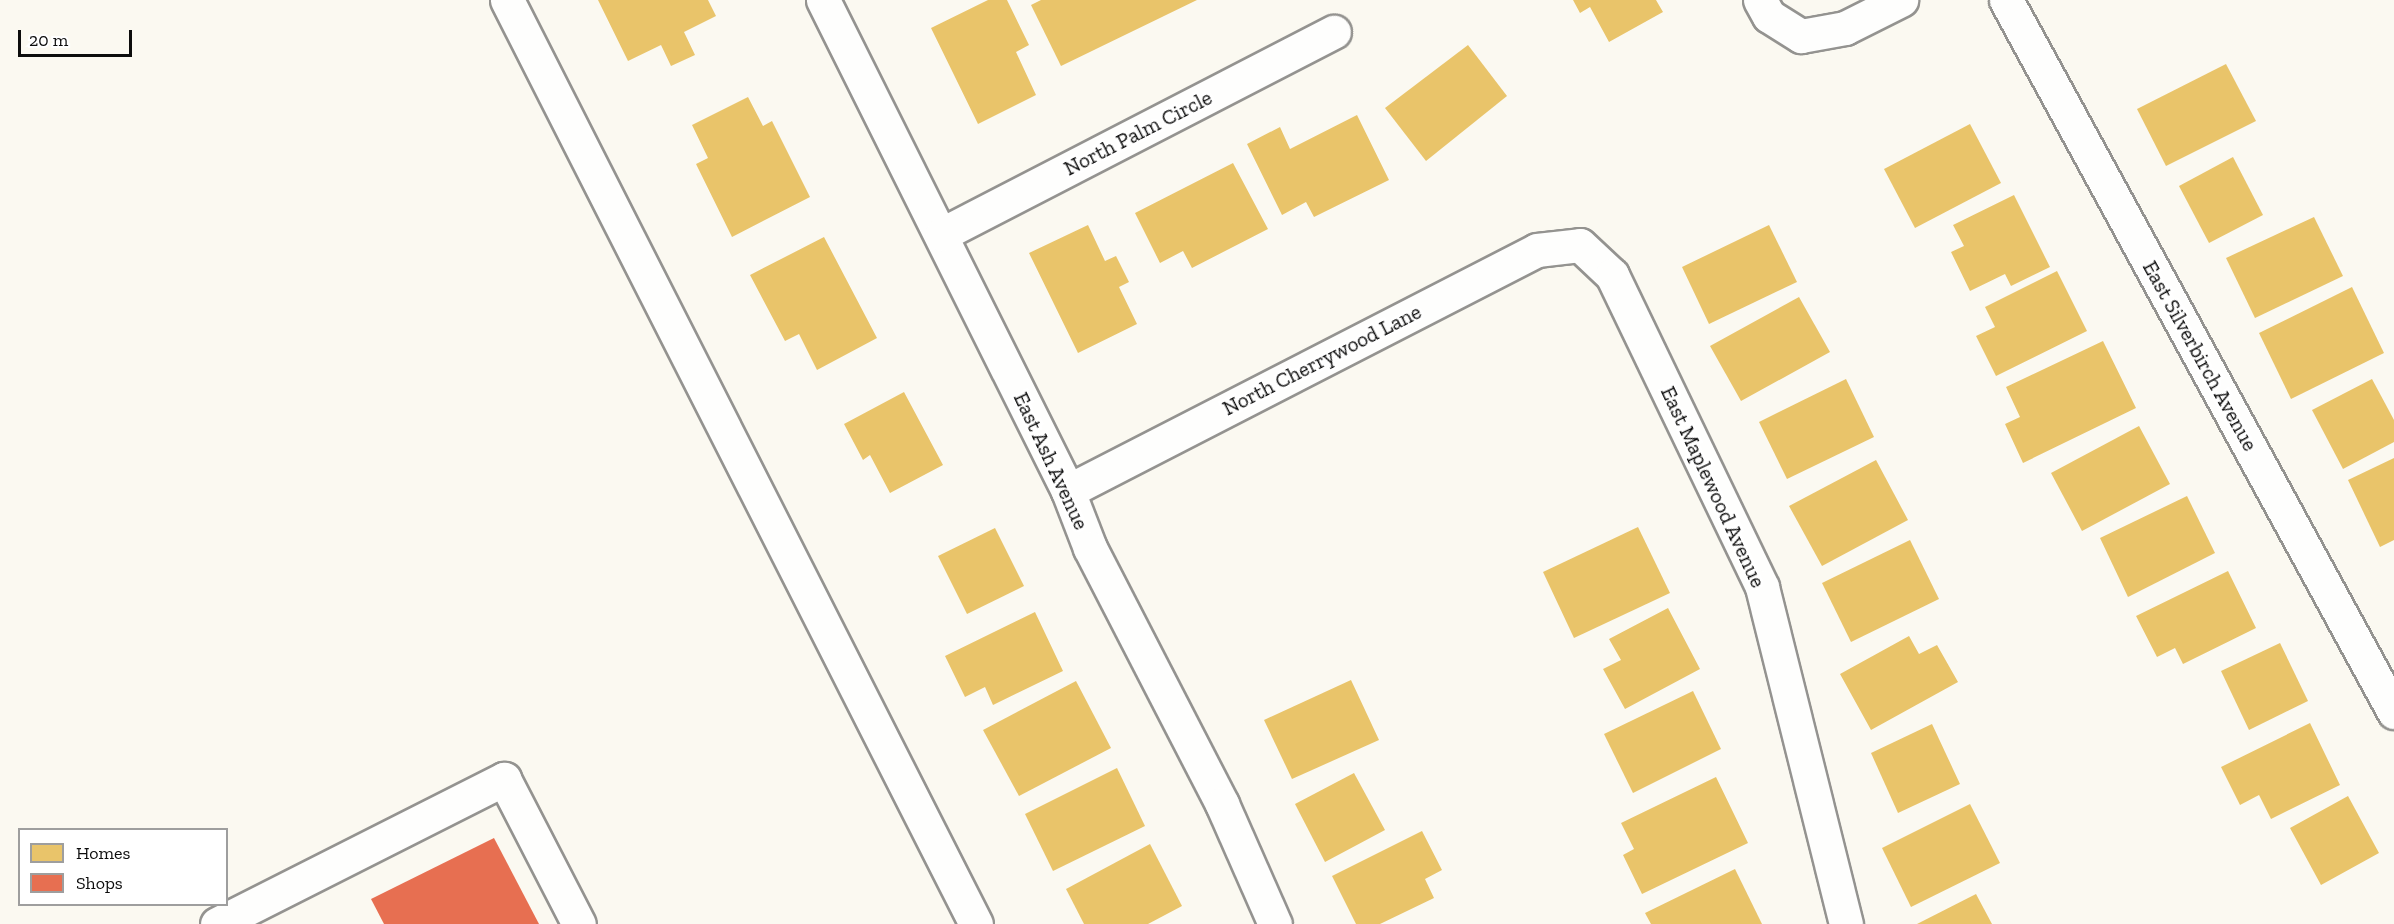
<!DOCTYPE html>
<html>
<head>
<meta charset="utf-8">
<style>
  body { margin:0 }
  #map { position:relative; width:2394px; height:924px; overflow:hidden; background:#fbf9f1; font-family:"Zilla Slab",serif }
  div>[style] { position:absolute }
  .homes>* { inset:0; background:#e9c46a }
  .shops>* { inset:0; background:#e76f51 }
  .roads { filter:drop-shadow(2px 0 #949390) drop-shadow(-2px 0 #949390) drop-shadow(0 2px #949390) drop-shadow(0 -2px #949390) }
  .minor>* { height:33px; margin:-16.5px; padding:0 16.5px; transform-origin:16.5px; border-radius:16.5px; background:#fefefd }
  span { translate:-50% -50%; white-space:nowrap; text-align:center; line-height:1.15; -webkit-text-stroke:6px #fff; paint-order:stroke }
  .street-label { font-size:21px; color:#0d0d0d }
  .legend { position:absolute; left:18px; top:828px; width:210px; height:78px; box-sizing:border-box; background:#fff; border:2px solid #9e9e9e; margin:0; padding:8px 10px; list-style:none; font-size:18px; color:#0d0d0d }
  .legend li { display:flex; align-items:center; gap:12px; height:30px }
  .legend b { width:30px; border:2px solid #9e9e9e }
  .scale { position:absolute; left:18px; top:30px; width:114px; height:27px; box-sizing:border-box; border:3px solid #0d0d0d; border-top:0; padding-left:8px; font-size:18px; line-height:21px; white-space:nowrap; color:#0d0d0d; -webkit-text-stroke:4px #fff; paint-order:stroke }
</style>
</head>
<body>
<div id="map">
  <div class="homes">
    <i style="clip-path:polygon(598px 0,708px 0,716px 16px,684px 32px,695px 55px,671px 66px,661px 45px,628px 61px)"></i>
    <i style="clip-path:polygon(988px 0,1007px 0,1029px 45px,1016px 52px,1036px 95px,978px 124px,931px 28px)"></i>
    <i style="clip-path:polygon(1041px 0,1197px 0,1061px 66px,1031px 5px)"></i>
    <i style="clip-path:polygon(1573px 0,1656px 0,1663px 12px,1609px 42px,1590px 7px,1580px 13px)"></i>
    <i style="clip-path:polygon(1468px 45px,1507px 96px,1426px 161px,1385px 108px)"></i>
    <i style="clip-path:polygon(2226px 64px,2256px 121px,2166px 166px,2137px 109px)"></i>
    <i style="clip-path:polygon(748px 97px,763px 126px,772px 121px,810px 197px,732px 237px,696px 164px,708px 158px,692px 125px)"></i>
    <i style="clip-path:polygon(1357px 115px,1389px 180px,1314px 217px,1306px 202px,1282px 215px,1247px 144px,1280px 127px,1290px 149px)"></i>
    <i style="clip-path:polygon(1970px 124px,2001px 183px,1915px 228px,1884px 169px)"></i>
    <i style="clip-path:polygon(2233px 157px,2263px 215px,2209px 243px,2179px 186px)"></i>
    <i style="clip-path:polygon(1233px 163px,1268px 229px,1192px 268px,1183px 251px,1160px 263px,1135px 213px)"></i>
    <i style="clip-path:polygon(2014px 195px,2050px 267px,2011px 286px,2005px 274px,1970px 291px,1951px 252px,1964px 246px,1953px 225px)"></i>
    <i style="clip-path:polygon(2314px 217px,2343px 276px,2255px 318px,2226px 258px)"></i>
    <i style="clip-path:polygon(1088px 225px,1105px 261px,1116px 256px,1129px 282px,1119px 287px,1137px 324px,1078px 353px,1029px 253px)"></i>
    <i style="clip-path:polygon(1769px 225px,1797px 282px,1709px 324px,1682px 267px)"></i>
    <i style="clip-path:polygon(824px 237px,877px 338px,817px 370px,799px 334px,785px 341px,750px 275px)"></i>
    <i style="clip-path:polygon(2057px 271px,2087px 331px,1996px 376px,1976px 336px,1995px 327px,1985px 307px)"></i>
    <i style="clip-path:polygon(2352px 287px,2384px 353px,2291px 399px,2259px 333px)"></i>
    <i style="clip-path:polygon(1799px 297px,1830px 352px,1741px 401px,1710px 346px)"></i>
    <i style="clip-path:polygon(2103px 341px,2136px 408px,2023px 463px,2005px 424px,2020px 417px,2006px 387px)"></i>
    <i style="clip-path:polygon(1846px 379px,1874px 437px,1787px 479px,1759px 422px)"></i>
    <i style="clip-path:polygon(2372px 379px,2394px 420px,2394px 442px,2343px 469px,2312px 410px)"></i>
    <i style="clip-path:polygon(904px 392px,943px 465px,890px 493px,870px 455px,863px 460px,844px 424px)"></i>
    <i style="clip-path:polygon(2139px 426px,2170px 484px,2082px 531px,2051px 473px)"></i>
    <i style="clip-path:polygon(2394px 458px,2394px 540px,2380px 547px,2348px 480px)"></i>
    <i style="clip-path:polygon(1876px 460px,1908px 520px,1822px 566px,1789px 506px)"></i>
    <i style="clip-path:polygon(2187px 496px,2215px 553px,2128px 597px,2100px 538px)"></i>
    <i style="clip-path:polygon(1638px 527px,1670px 593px,1574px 638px,1543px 572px)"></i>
    <i style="clip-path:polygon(995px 528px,1024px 586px,967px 614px,938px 556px)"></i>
    <i style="clip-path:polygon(1910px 540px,1939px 599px,1851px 642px,1822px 583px)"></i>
    <i style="clip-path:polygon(2228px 571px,2256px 628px,2183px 664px,2175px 648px,2157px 657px,2136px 616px)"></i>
    <i style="clip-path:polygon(1668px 608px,1700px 669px,1625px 709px,1603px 669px,1621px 660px,1609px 639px)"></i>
    <i style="clip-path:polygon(1035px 612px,1063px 671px,993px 705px,985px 687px,965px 697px,945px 656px)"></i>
    <i style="clip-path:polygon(1909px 636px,1919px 654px,1937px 645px,1958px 682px,1871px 730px,1840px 674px)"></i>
    <i style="clip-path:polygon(2280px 643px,2308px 701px,2249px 730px,2221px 671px)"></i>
    <i style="clip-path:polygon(1351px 680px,1379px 740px,1292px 779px,1264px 720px)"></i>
    <i style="clip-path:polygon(1076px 681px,1111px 748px,1019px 796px,983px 730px)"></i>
    <i style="clip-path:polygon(1693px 691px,1721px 749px,1633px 793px,1604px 734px)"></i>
    <i style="clip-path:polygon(2310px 723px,2340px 785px,2271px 819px,2259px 795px,2240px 805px,2221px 767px)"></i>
    <i style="clip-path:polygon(1932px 724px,1960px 784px,1898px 813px,1871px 753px)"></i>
    <i style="clip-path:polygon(1117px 768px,1145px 826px,1053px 871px,1025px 814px)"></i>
    <i style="clip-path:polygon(1354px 773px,1385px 830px,1325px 862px,1295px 804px)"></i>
    <i style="clip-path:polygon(1716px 777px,1748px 843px,1642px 894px,1623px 855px,1634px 849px,1621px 823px)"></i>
    <i style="clip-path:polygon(2348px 796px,2379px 853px,2321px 885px,2290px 828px)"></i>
    <i style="clip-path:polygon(1970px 804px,2000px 863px,1911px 907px,1882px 848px)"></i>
    <i style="clip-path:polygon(1422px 831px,1442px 870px,1425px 879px,1434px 898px,1380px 924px,1356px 924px,1332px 876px)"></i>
    <i style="clip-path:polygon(1150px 844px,1182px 906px,1148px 924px,1084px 924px,1066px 889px)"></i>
    <i style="clip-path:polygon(1735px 869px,1762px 924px,1651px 924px,1645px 913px)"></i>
    <i style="clip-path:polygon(1976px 894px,1992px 924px,1917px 924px)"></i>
  </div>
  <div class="shops">
    <i style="clip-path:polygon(494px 838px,539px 924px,384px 924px,371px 899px)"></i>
  </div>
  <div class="roads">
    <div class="minor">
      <i style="left:507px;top:0;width:1036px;rotate:63.09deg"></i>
      <i style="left:823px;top:0;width:549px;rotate:63.48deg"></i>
      <i style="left:1068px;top:491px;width:61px;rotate:68.9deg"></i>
      <i style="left:1090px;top:548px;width:288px;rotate:62.7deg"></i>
      <i style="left:1222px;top:804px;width:131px;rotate:66.2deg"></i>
      <i style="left:1760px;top:0;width:18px;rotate:61deg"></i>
      <i style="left:1769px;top:16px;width:38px;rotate:32deg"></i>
      <i style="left:1801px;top:36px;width:45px;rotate:-10.3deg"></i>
      <i style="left:1845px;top:28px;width:63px;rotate:-26.6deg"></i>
      <i style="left:2006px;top:0;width:811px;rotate:61.41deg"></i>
      <i style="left:942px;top:234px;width:441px;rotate:-27.3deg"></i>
      <i style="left:1068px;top:491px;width:527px;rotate:-27.2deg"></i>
      <i style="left:1537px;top:250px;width:43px;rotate:-6.6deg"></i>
      <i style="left:1580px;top:245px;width:44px;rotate:43.2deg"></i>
      <i style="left:1612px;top:275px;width:346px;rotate:64.3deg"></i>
      <i style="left:1762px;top:587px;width:347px;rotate:76deg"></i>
      <i style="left:217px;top:924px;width:322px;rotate:-26.8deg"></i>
      <i style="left:504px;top:779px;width:163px;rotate:62.7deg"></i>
    </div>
  </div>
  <div class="street-label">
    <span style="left:1138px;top:133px;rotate:-27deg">North Palm Circle</span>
    <span style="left:2200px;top:356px;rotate:61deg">East Silverbirch Avenue</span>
    <span style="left:1322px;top:360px;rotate:-27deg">North Cherrywood Lane</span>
    <span style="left:1051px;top:461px;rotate:65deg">East Ash Avenue</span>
    <span style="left:1713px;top:487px;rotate:65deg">East Maplewood Avenue</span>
  </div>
  <ul class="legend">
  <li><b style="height:16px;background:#e9c46a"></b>Homes</li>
  <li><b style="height:16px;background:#e76f51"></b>Shops</li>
  </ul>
  <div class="scale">20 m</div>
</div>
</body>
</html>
